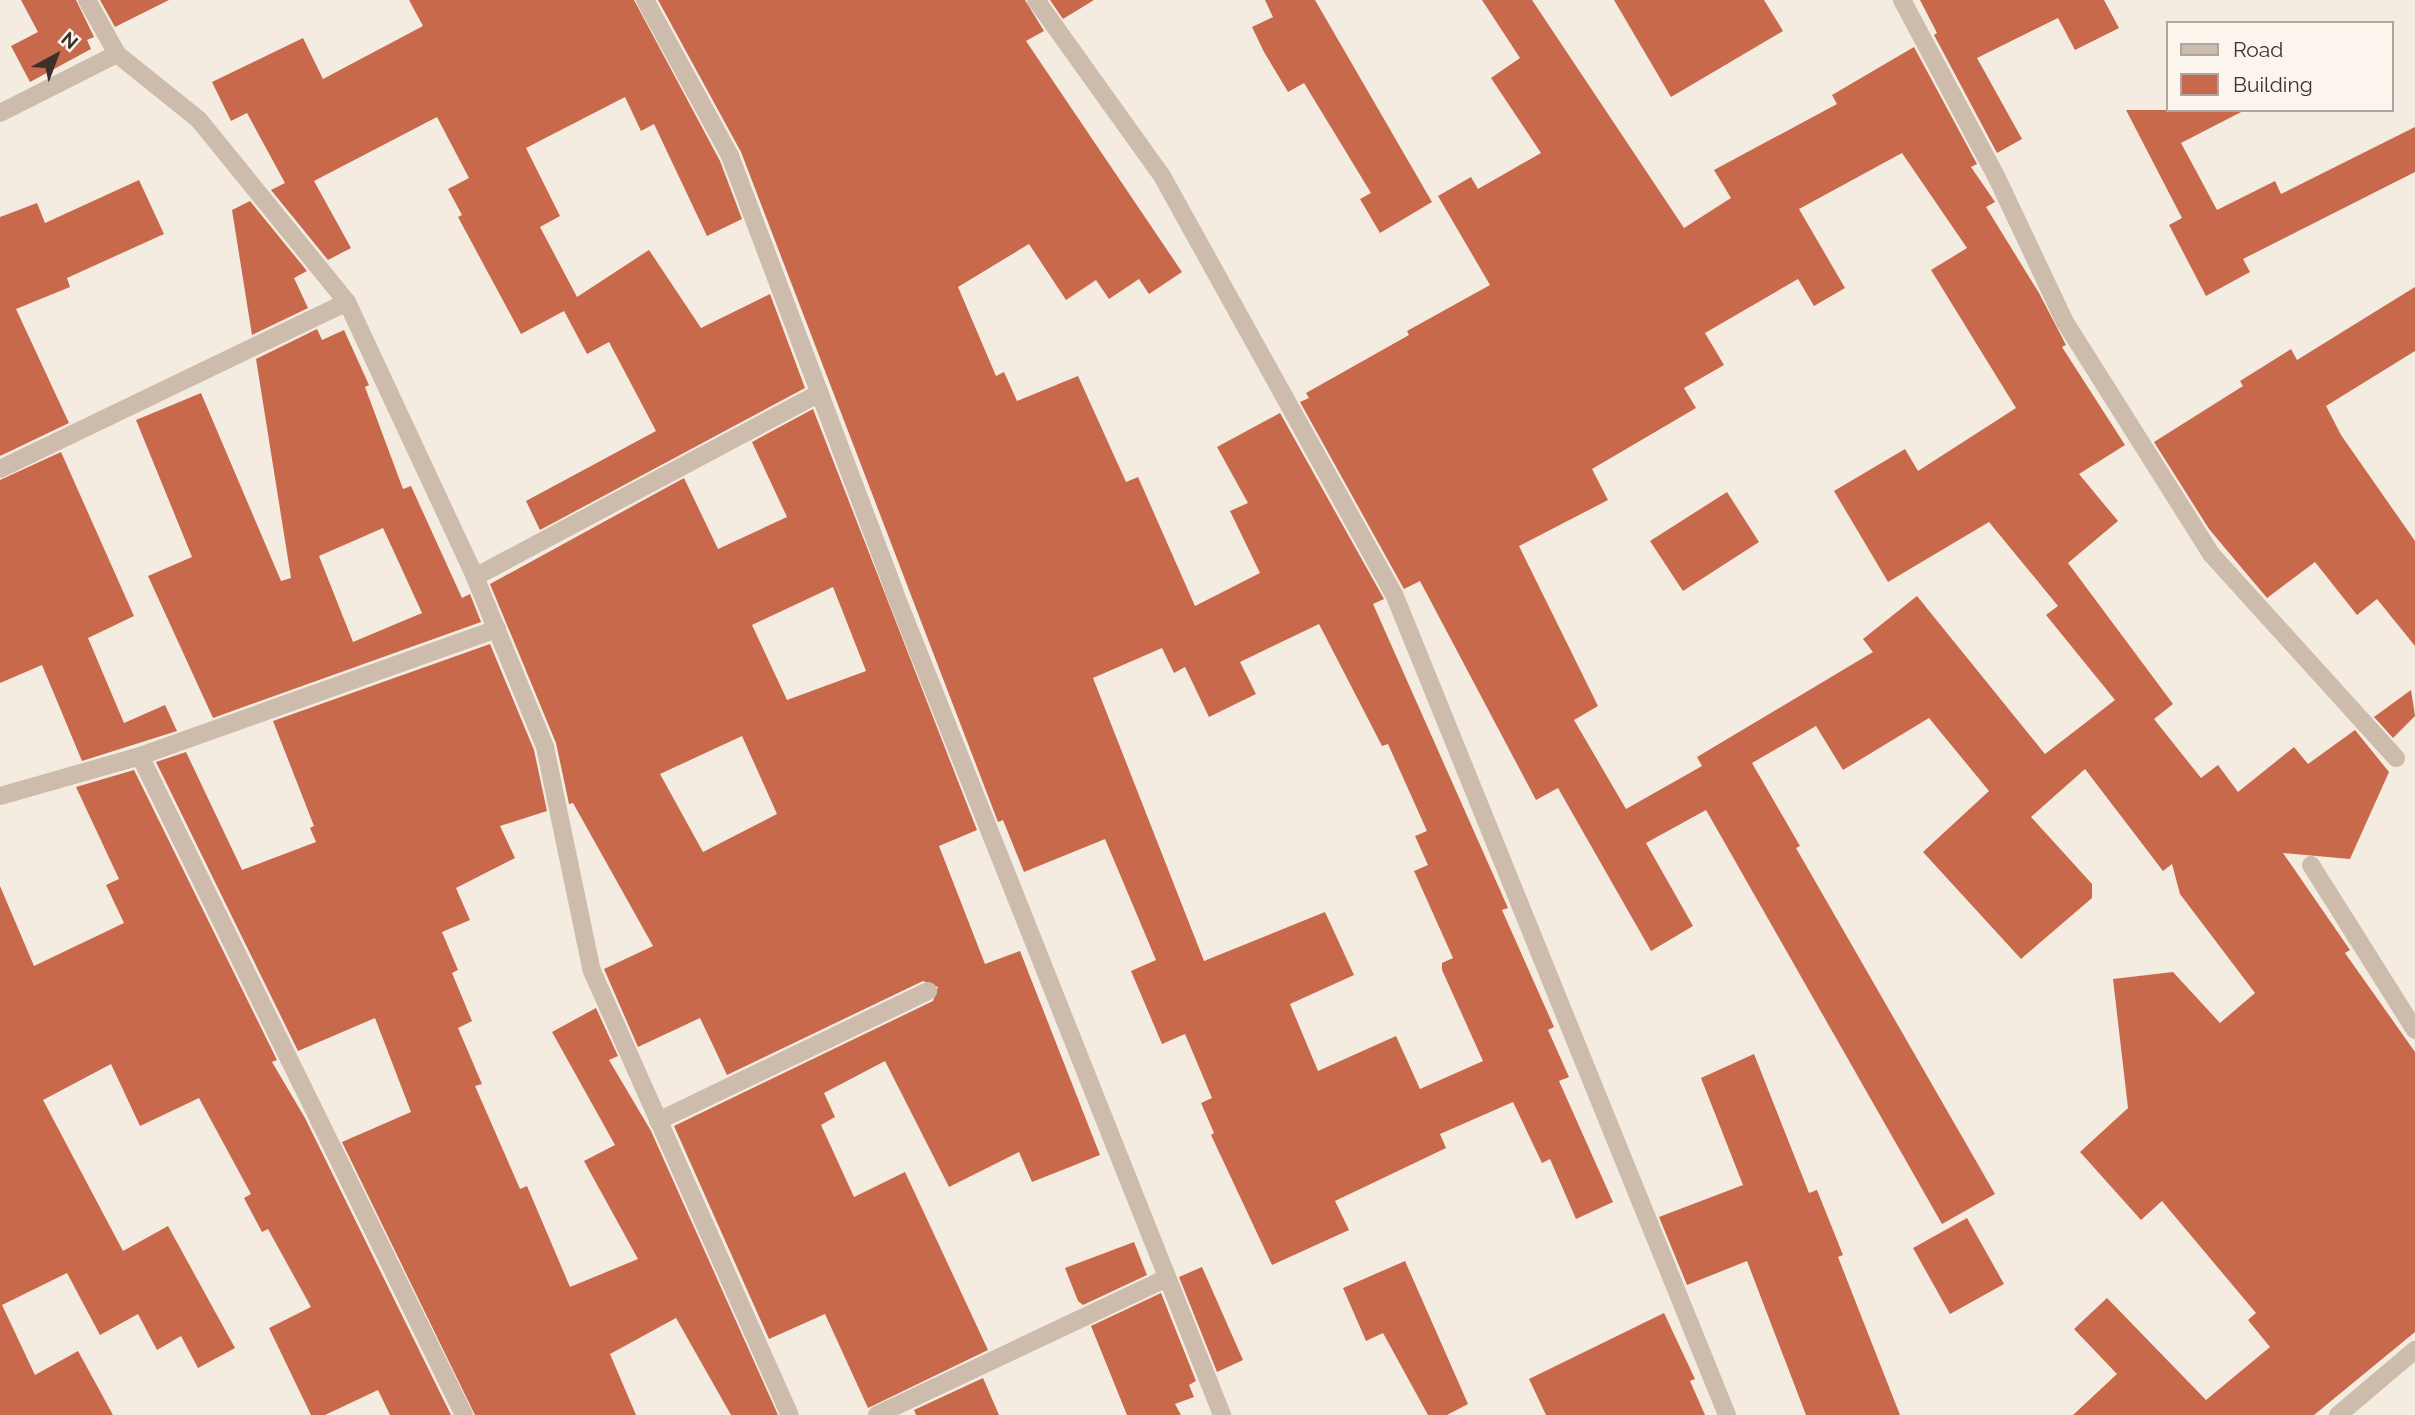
<!DOCTYPE html>
<html>
<head>
<meta charset="utf-8">
<style>
  body { margin:0 }
  #map { position:relative; width:2415px; height:1415px; overflow:hidden; background:#f4ebe1; font-family:Raleway,sans-serif }
  div>[style] { position:absolute }
  .building>* { inset:0; background:#c8694b }
  .minor>* { height:18px; margin:-9px; padding:0 9px; transform-origin:9px; border-radius:9px; background:#cdbbac }
  span { translate:-50% -50%; white-space:nowrap; text-align:center; line-height:1.15; -webkit-text-stroke:5px #fbf5ee; paint-order:stroke }
  .legend { position:absolute; left:2166px; top:21px; width:228px; height:91px; box-sizing:border-box; background:#fbf5ee; border:2px solid #aea6a0; margin:0; padding:9px 12px; list-style:none; font-size:21px; color:#3b302b }
  .legend li { display:flex; align-items:center; gap:14px; height:35px }
  .legend b { width:35px; border:2px solid #aea6a0 }
  .north { position:absolute; left:21px; top:21px; width:70px; height:70px; -webkit-text-stroke:5px #fbf5ee; paint-order:stroke; rotate:41deg; font-size:19px; font-weight:700; line-height:28px; text-align:center; color:#3b302b }
  .north::after { content:''; display:block; margin:auto; width:24px; height:32px; background:#3b302b; clip-path:polygon(50% 0,100% 100%,50% 72%,0 100%) }
</style>
</head>
<body>
<div id="map">
  <div class="building">
    <i style="clip-path:polygon(21px 0,76px 0,94px 37px,87px 40px,91px 49px,30px 82px,11px 46px,38px 32px)"></i>
    <i style="clip-path:polygon(100px 0,169px 0,115px 27px)"></i>
    <i style="clip-path:polygon(409px 0,634px 0,720px 161px,742px 219px,707px 236px,654px 124px,641px 131px,625px 97px,526px 148px,560px 216px,540px 227px,577px 297px,649px 250px,701px 328px,770px 294px,805px 388px,540px 530px,526px 501px,656px 431px,609px 342px,587px 354px,564px 311px,521px 334px,458px 217px,462px 215px,448px 189px,469px 178px,437px 117px,314px 181px,351px 248px,328px 260px,271px 190px,285px 183px,247px 113px,231px 121px,212px 82px,303px 38px,323px 79px,423px 26px)"></i>
    <i style="clip-path:polygon(evenodd,658px 0,1025px 0,1044px 31px,1026px 41px,1182px 272px,1149px 294px,1139px 279px,1109px 299px,1096px 280px,1066px 300px,1029px 244px,958px 287px,996px 376px,1004px 372px,1017px 401px,1078px 376px,1126px 482px,1138px 477px,1195px 606px,1260px 573px,1230px 511px,1248px 503px,1217px 447px,1280px 413px,1384px 599px,1373px 604px,1508px 908px,1502px 910px,1554px 1027px,1548px 1030px,1569px 1077px,1559px 1081px,1613px 1202px,1576px 1219px,1550px 1159px,1542px 1163px,1513px 1102px,1440px 1134px,1446px 1148px,1335px 1201px,1349px 1230px,1272px 1265px,1211px 1135px,1214px 1133px,1201px 1103px,1212px 1098px,1185px 1034px,1162px 1044px,1131px 971px,1156px 960px,1105px 839px,1024px 872px,1003px 820px,998px 822px,741px 152px,658px 0,1319px 624px,1382px 746px,1388px 744px,1427px 831px,1415px 836px,1428px 865px,1414px 871px,1453px 958px,1442px 963px,1442px 970px,1483px 1061px,1420px 1089px,1396px 1036px,1318px 1071px,1290px 1004px,1354px 975px,1325px 912px,1204px 961px,1093px 678px,1162px 648px,1174px 673px,1185px 667px,1209px 717px,1256px 694px,1240px 662px,1319px 624px)"></i>
    <i style="clip-path:polygon(1050px 0,1094px 0,1063px 19px)"></i>
    <i style="clip-path:polygon(1265px 0,1315px 0,1432px 202px,1380px 233px,1360px 199px,1371px 193px,1304px 83px,1288px 92px,1264px 52px,1252px 27px,1273px 17px)"></i>
    <i style="clip-path:polygon(evenodd,1482px 0,1532px 0,1684px 228px,1731px 198px,1714px 170px,1837px 104px,1832px 95px,1914px 47px,1977px 164px,1971px 167px,1995px 202px,1986px 207px,2039px 293px,2066px 345px,2062px 347px,2125px 445px,2079px 474px,2118px 521px,2068px 563px,2173px 704px,2154px 719px,2201px 778px,2218px 765px,2238px 792px,2294px 747px,2308px 764px,2355px 730px,2389px 772px,2350px 859px,2283px 853px,2350px 950px,2345px 953px,2415px 1052px,2415px 1332px,2314px 1415px,2073px 1415px,2117px 1374px,2074px 1329px,2107px 1298px,2206px 1400px,2270px 1347px,2248px 1320px,2256px 1313px,2162px 1201px,2141px 1220px,2080px 1152px,2128px 1108px,2113px 979px,2173px 972px,2220px 1023px,2255px 993px,2180px 894px,2172px 864px,2163px 871px,2085px 769px,2031px 817px,2092px 884px,2092px 898px,2021px 959px,1923px 852px,1989px 791px,1929px 718px,1843px 770px,1816px 726px,1752px 763px,1800px 846px,1796px 848px,1995px 1194px,1942px 1224px,1706px 810px,1646px 843px,1693px 926px,1651px 951px,1558px 788px,1536px 800px,1420px 581px,1404px 589px,1300px 402px,1309px 398px,1306px 393px,1409px 335px,1407px 331px,1490px 285px,1438px 196px,1471px 177px,1478px 189px,1541px 153px,1491px 78px,1520px 58px,1482px 0,1902px 153px,1967px 248px,1931px 270px,2016px 408px,1918px 471px,1905px 449px,1834px 491px,1888px 582px,1989px 522px,2058px 606px,2046px 615px,2115px 700px,2045px 754px,1917px 596px,1863px 639px,1873px 652px,1697px 757px,1702px 766px,1626px 809px,1574px 720px,1598px 706px,1519px 546px,1608px 500px,1592px 469px,1696px 408px,1684px 388px,1724px 365px,1705px 333px,1798px 279px,1814px 306px,1845px 288px,1799px 209px,1902px 153px)"></i>
    <i style="clip-path:polygon(1614px 0,1764px 0,1783px 31px,1671px 97px)"></i>
    <i style="clip-path:polygon(1920px 0,2104px 0,2119px 28px,2075px 50px,2058px 18px,1977px 58px,2022px 139px,1997px 153px,1934px 35px,1937px 33px)"></i>
    <i style="clip-path:polygon(2126px 110px,2245px 110px,2181px 143px,2217px 210px,2275px 181px,2281px 194px,2415px 127px,2415px 172px,2243px 259px,2250px 272px,2206px 296px,2169px 225px,2182px 218px)"></i>
    <i style="clip-path:polygon(139px 180px,164px 234px,67px 278px,70px 287px,16px 309px,69px 423px,0 456px,0 217px,37px 203px,45px 223px)"></i>
    <i style="clip-path:polygon(250px 201px,307px 271px,294px 278px,308px 308px,252px 335px,232px 210px)"></i>
    <i style="clip-path:polygon(2415px 287px,2415px 351px,2326px 406px,2341px 435px,2415px 541px,2415px 646px,2377px 599px,2357px 615px,2315px 562px,2267px 598px,2209px 529px,2154px 442px,2243px 386px,2240px 381px,2291px 349px,2297px 360px)"></i>
    <i style="clip-path:polygon(evenodd,317px 329px,322px 340px,344px 330px,369px 385px,365px 387px,403px 489px,411px 486px,462px 598px,470px 594px,481px 622px,213px 718px,148px 576px,192px 557px,136px 420px,201px 393px,281px 581px,291px 578px,256px 359px,317px 329px,383px 528px,422px 613px,353px 642px,319px 556px,383px 528px)"></i>
    <i style="clip-path:polygon(evenodd,813px 409px,977px 830px,939px 846px,985px 964px,1020px 951px,1100px 1155px,1032px 1182px,1019px 1152px,949px 1187px,885px 1061px,824px 1093px,835px 1117px,821px 1125px,854px 1197px,905px 1172px,988px 1350px,868px 1408px,825px 1314px,769px 1339px,674px 1126px,933px 1001px,938px 987px,923px 981px,727px 1075px,700px 1018px,638px 1047px,604px 969px,653px 946px,573px 803px,569px 804px,556px 743px,490px 584px,684px 478px,718px 549px,787px 517px,752px 442px,813px 409px,833px 587px,866px 671px,787px 700px,752px 625px,833px 587px,813px 409px,742px 736px,777px 814px,703px 852px,660px 774px,742px 736px)"></i>
    <i style="clip-path:polygon(61px 452px,134px 616px,88px 638px,124px 723px,165px 705px,177px 731px,82px 761px,42px 665px,0 683px,0 480px)"></i>
    <i style="clip-path:polygon(1727px 492px,1759px 542px,1683px 591px,1650px 541px)"></i>
    <i style="clip-path:polygon(490px 644px,534px 750px,547px 811px,500px 826px,515px 858px,456px 888px,470px 920px,442px 932px,458px 970px,452px 973px,472px 1021px,458px 1028px,482px 1084px,475px 1086px,520px 1189px,527px 1186px,570px 1287px,638px 1259px,584px 1161px,615px 1145px,552px 1032px,596px 1008px,618px 1056px,609px 1060px,651px 1131px,778px 1415px,731px 1415px,676px 1318px,610px 1354px,636px 1415px,475px 1415px,342px 1142px,411px 1112px,375px 1018px,298px 1051px,156px 762px,186px 752px,242px 870px,316px 842px,310px 828px,314px 826px,273px 721px)"></i>
    <i style="clip-path:polygon(2411px 690px,2415px 716px,2393px 738px,2374px 717px)"></i>
    <i style="clip-path:polygon(134px 770px,277px 1060px,272px 1062px,305px 1118px,451px 1415px,390px 1415px,378px 1390px,325px 1415px,311px 1415px,269px 1328px,311px 1307px,268px 1229px,262px 1232px,244px 1198px,251px 1194px,199px 1098px,140px 1126px,111px 1064px,43px 1100px,123px 1251px,168px 1226px,235px 1348px,198px 1368px,181px 1336px,157px 1350px,138px 1314px,100px 1335px,67px 1273px,2px 1305px,35px 1375px,78px 1351px,113px 1415px,0 1415px,0 886px,34px 966px,124px 923px,106px 885px,119px 879px,76px 787px)"></i>
    <i style="clip-path:polygon(1754px 1054px,1809px 1193px,1817px 1190px,1843px 1255px,1838px 1257px,1900px 1415px,1806px 1415px,1747px 1261px,1687px 1285px,1659px 1217px,1743px 1185px,1701px 1078px)"></i>
    <i style="clip-path:polygon(1967px 1218px,2004px 1284px,1950px 1314px,1913px 1248px)"></i>
    <i style="clip-path:polygon(1134px 1242px,1147px 1275px,1083px 1305px,1078px 1301px,1065px 1268px)"></i>
    <i style="clip-path:polygon(1405px 1261px,1468px 1404px,1447px 1415px,1428px 1415px,1383px 1333px,1366px 1341px,1343px 1288px)"></i>
    <i style="clip-path:polygon(1202px 1267px,1243px 1360px,1217px 1372px,1179px 1277px)"></i>
    <i style="clip-path:polygon(1161px 1293px,1196px 1381px,1189px 1385px,1194px 1397px,1175px 1404px,1181px 1415px,1127px 1415px,1091px 1326px)"></i>
    <i style="clip-path:polygon(1664px 1313px,1695px 1379px,1690px 1381px,1705px 1415px,1546px 1415px,1529px 1379px)"></i>
    <i style="clip-path:polygon(983px 1378px,999px 1415px,916px 1415px,914px 1410px)"></i>
  </div>
  <div class="minor">
    <i style="left:87px;top:0;width:62px;rotate:60.9deg"></i>
    <i style="left:117px;top:54px;width:105px;rotate:38.8deg"></i>
    <i style="left:199px;top:120px;width:235px;rotate:50.9deg"></i>
    <i style="left:347px;top:302px;width:303px;rotate:65deg"></i>
    <i style="left:475px;top:577px;width:184px;rotate:67.6deg"></i>
    <i style="left:545px;top:747px;width:229px;rotate:78.2deg"></i>
    <i style="left:592px;top:971px;width:486px;rotate:66deg"></i>
    <i style="left:645px;top:0;width:178px;rotate:61.4deg"></i>
    <i style="left:730px;top:156px;width:465px;rotate:69.3deg"></i>
    <i style="left:894px;top:591px;width:887px;rotate:68.29deg"></i>
    <i style="left:1036px;top:0;width:216px;rotate:54.4deg"></i>
    <i style="left:1162px;top:176px;width:478px;rotate:61deg"></i>
    <i style="left:1394px;top:594px;width:886px;rotate:67.92deg"></i>
    <i style="left:1902px;top:0;width:200px;rotate:61.9deg"></i>
    <i style="left:1996px;top:176px;width:161px;rotate:64.7deg"></i>
    <i style="left:2065px;top:322px;width:275px;rotate:57.8deg"></i>
    <i style="left:2212px;top:555px;width:274px;rotate:47.8deg"></i>
    <i style="left:0;top:113px;width:131px;rotate:-26.8deg"></i>
    <i style="left:0;top:469px;width:385px;rotate:-25.7deg"></i>
    <i style="left:475px;top:577px;width:390px;rotate:-28.1deg"></i>
    <i style="left:140px;top:756px;width:734px;rotate:63.82deg"></i>
    <i style="left:0;top:796px;width:146px;rotate:-15.9deg"></i>
    <i style="left:140px;top:756px;width:379px;rotate:-19.6deg"></i>
    <i style="left:2311px;top:865px;width:195px;rotate:57.8deg"></i>
    <i style="left:658px;top:1121px;width:300px;rotate:-25.7deg"></i>
    <i style="left:877px;top:1415px;width:321px;rotate:-25.3deg"></i>
    <i style="left:2338px;top:1415px;width:101px;rotate:-40.2deg"></i>
  </div>
  <ul class="legend">
  <li><b style="height:9px;background:#cdbbac"></b>Road</li>
  <li><b style="height:19px;background:#c8694b"></b>Building</li>
  </ul>
  <div class="north">N</div>
</div>
</body>
</html>
